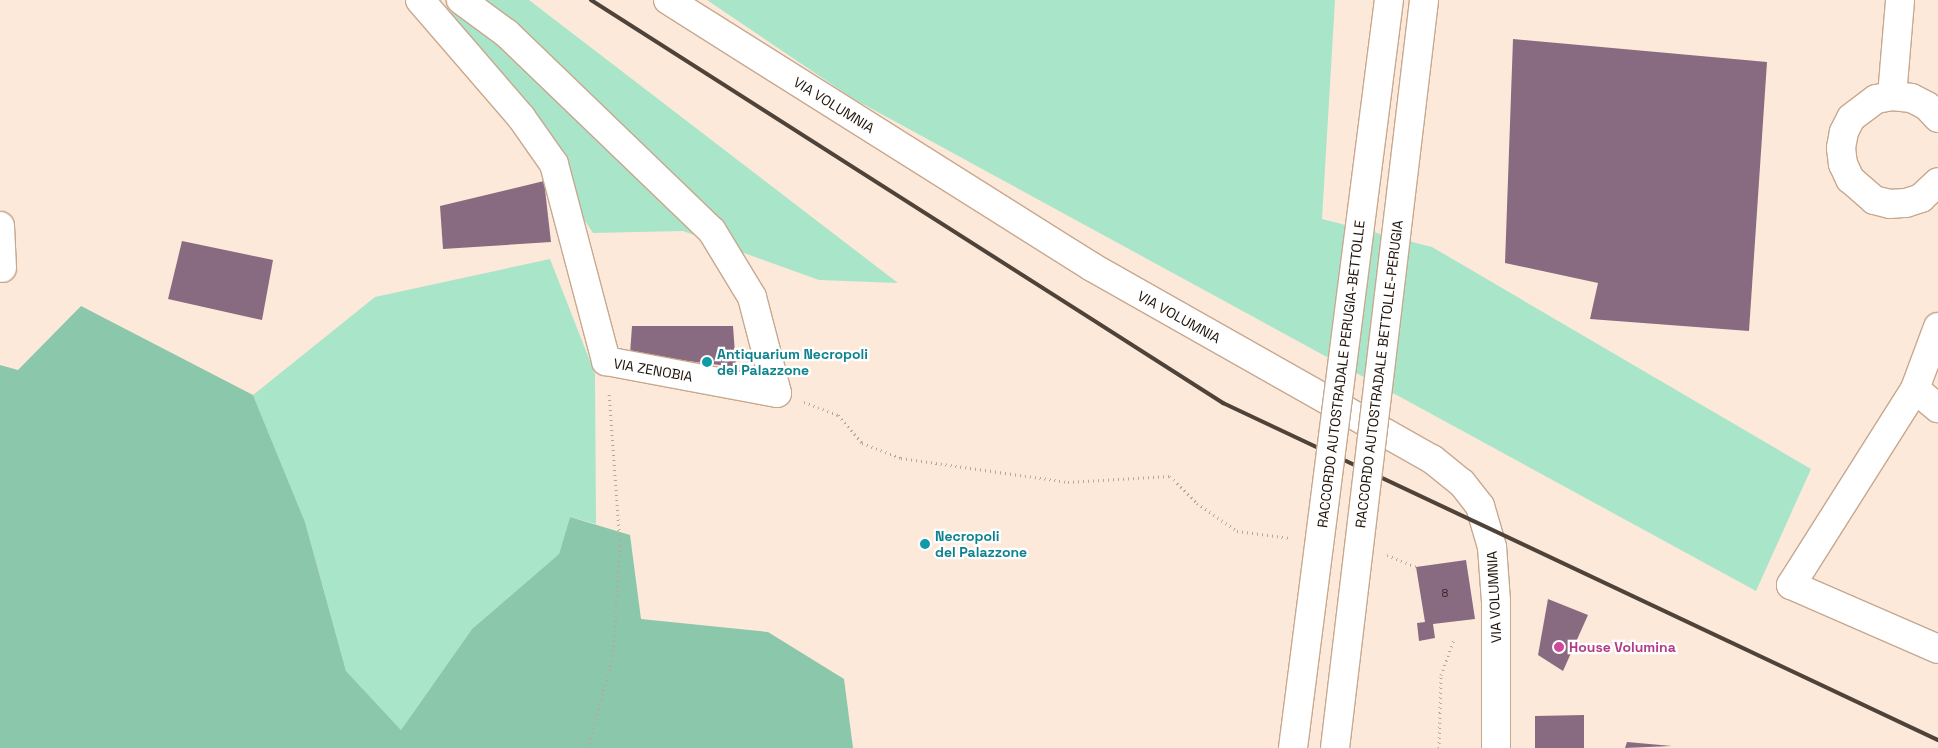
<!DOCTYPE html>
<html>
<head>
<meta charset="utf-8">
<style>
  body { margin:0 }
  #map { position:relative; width:1938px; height:748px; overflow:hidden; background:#fde9d9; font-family:"Space Grotesk",sans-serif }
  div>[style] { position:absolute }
  .green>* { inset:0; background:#a9e5c9 }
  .forest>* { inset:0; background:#8ac7ab }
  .building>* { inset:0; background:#886b81 }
  .path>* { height:3px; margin-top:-1.5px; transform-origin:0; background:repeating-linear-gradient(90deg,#b8a699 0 1px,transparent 0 5px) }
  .roads { filter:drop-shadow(1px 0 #c7a88f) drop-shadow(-1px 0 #c7a88f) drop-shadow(0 1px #c7a88f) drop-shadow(0 -1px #c7a88f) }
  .minor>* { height:28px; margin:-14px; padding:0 14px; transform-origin:14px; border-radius:14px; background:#fff }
  .major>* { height:28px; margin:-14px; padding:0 14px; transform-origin:14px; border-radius:14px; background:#fff }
  .rail>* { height:4px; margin:-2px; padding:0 2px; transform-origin:2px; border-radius:2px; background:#4f4238 }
  .bridges { filter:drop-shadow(1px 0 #c7a88f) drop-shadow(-1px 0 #c7a88f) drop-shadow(0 1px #c7a88f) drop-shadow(0 -1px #c7a88f) }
  .highway-bridge>* { height:28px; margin:-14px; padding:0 14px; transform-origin:14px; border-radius:14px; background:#fff }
  .dots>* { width:14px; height:14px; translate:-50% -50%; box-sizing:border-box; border:2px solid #fff; border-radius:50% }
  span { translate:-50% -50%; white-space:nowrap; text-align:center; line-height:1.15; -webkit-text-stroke:4.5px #fff; paint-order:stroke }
  .number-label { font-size:11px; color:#3a2a29 }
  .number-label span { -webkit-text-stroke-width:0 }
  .street-label { font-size:14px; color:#20150c }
  .culture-label { font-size:14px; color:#0d838f; font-weight:700 }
  .left { translate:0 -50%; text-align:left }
  .hotel-label { font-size:14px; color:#b23c85; font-weight:700 }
</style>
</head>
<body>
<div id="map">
  <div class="green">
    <i style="clip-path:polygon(447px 0,529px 0,898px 283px,819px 280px,683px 231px,593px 233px,456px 26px)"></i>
    <i style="clip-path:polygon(707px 0,1335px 0,1322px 219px,1432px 247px,1811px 469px,1756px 591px,852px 98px)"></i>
    <i style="clip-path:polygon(550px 259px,595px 374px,596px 524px,570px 517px,559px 554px,472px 629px,401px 730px,346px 671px,305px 522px,253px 395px,375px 297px)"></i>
  </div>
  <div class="forest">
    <i style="clip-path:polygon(81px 306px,253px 395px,305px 522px,346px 671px,401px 730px,472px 629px,559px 554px,570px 517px,630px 535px,641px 619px,768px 632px,844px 679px,853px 748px,0 748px,0 365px,18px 370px)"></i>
  </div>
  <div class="building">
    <i style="clip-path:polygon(1513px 39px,1767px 62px,1749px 331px,1590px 319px,1598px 283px,1505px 263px)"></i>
    <i style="clip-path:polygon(544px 181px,551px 242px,443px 249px,440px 206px)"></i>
    <i style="clip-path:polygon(182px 241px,273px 260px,262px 320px,168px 299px)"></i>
    <i style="clip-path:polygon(632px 326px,733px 326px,736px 367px,630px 354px)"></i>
    <i style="clip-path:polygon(1466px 560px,1475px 619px,1433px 624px,1435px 638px,1419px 641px,1417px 623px,1425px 622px,1416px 567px)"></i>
    <i style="clip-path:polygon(1548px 599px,1588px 615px,1563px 671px,1538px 655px)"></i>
    <i style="clip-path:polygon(1584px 715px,1584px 748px,1535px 748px,1535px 716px)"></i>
    <i style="clip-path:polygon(1627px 742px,1672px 746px,1625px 748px)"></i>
  </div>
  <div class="path">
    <i style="left:804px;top:402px;width:36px;rotate:21deg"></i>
    <i style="left:838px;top:415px;width:37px;rotate:49deg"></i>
    <i style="left:862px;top:443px;width:42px;rotate:21deg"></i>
    <i style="left:901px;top:458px;width:169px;rotate:8.2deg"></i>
    <i style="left:1068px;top:482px;width:102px;rotate:-3.4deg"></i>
    <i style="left:1170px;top:476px;width:38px;rotate:45deg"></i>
    <i style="left:1197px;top:503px;width:49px;rotate:35deg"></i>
    <i style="left:1237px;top:531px;width:53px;rotate:7.5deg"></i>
    <i style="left:1387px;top:555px;width:31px;rotate:22deg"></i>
    <i style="left:588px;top:748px;width:95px;rotate:-74.8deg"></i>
    <i style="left:613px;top:656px;width:111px;rotate:-86.4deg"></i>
    <i style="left:620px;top:545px;width:153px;rotate:-94.1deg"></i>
    <i style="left:1439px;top:748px;width:73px;rotate:-88.4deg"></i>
    <i style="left:1441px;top:675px;width:37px;rotate:-70deg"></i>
  </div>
  <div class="roads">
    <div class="minor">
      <i style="left:420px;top:0;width:155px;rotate:49.2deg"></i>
      <i style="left:521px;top:117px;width:57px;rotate:54.9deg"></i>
      <i style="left:554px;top:164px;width:204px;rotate:75.2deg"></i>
      <i style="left:606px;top:361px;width:174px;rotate:10.6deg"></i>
      <i style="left:777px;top:393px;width:99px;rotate:-104.6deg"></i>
      <i style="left:752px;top:297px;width:77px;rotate:-121.2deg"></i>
      <i style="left:712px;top:231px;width:286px;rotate:-136.1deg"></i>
      <i style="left:506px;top:33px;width:56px;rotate:-143.7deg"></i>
      <i style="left:1892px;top:96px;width:96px;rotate:-85.2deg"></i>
      <i style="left:1938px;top:118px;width:16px;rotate:-133deg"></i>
      <i style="left:1927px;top:106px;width:18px;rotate:-153deg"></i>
      <i style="left:1911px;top:98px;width:19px;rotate:-174deg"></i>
      <i style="left:1892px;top:96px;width:16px;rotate:169deg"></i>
      <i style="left:1876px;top:99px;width:31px;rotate:143deg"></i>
      <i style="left:1851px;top:118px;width:16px;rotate:117deg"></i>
      <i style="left:1844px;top:132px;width:16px;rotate:101deg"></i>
      <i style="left:1841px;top:148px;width:16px;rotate:83deg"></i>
      <i style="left:1843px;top:164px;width:17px;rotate:65deg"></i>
      <i style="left:1850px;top:179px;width:32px;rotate:41deg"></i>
      <i style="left:1874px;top:200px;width:16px;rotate:14deg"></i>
      <i style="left:1890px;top:204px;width:16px;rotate:-4deg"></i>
      <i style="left:1906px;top:203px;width:16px;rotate:-18deg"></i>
      <i style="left:1921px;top:198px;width:23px;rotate:-43deg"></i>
      <i style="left:0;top:226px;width:42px;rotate:87.3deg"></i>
      <i style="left:1938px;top:327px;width:66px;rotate:110.4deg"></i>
      <i style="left:1915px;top:389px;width:232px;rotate:122.3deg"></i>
      <i style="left:1791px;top:585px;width:160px;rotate:23.5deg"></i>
      <i style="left:1915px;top:389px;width:30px;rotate:40deg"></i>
    </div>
    <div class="major">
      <i style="left:668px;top:0;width:501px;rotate:32.2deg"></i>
      <i style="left:1092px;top:267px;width:390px;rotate:29.5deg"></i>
      <i style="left:1432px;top:459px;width:38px;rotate:39deg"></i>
      <i style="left:1462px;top:483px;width:29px;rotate:52deg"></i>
      <i style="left:1480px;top:506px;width:43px;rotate:73.7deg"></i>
      <i style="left:1492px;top:547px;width:54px;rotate:85.8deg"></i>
      <i style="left:1496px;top:601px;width:147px;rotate:90deg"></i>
    </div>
  </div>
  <div class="rail">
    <i style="left:591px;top:0;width:750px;rotate:32.52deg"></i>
    <i style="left:1223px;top:403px;width:790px;rotate:25.24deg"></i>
  </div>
  <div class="bridges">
    <div class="highway-bridge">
      <i style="left:1293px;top:748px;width:754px;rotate:-82.69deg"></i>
      <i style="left:1335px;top:748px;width:753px;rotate:-83.21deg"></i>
    </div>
  </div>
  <div class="dots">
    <i style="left:707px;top:362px;background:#0f9aa8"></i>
    <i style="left:925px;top:544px;background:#0f9aa8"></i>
    <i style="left:1559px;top:647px;background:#d1479c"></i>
  </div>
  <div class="number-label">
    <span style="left:1445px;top:593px">8</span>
  </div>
  <div class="street-label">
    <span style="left:834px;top:105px;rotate:32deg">VIA VOLUMNIA</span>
    <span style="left:1179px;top:317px;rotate:29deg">VIA VOLUMNIA</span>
    <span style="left:653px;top:370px;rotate:10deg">VIA ZENOBIA</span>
    <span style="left:1341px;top:374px;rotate:-83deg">RACCORDO AUTOSTRADALE PERUGIA-BETTOLLE</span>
    <span style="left:1379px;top:374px;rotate:-83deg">RACCORDO AUTOSTRADALE BETTOLLE-PERUGIA</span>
    <span style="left:1494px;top:597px;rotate:-93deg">VIA VOLUMNIA</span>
  </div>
  <div class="culture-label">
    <span class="left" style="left:717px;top:362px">Antiquarium Necropoli<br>del Palazzone</span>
    <span class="left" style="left:935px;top:544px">Necropoli<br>del Palazzone</span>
  </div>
  <div class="hotel-label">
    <span class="left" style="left:1569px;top:647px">House Volumina</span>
  </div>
</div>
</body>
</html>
